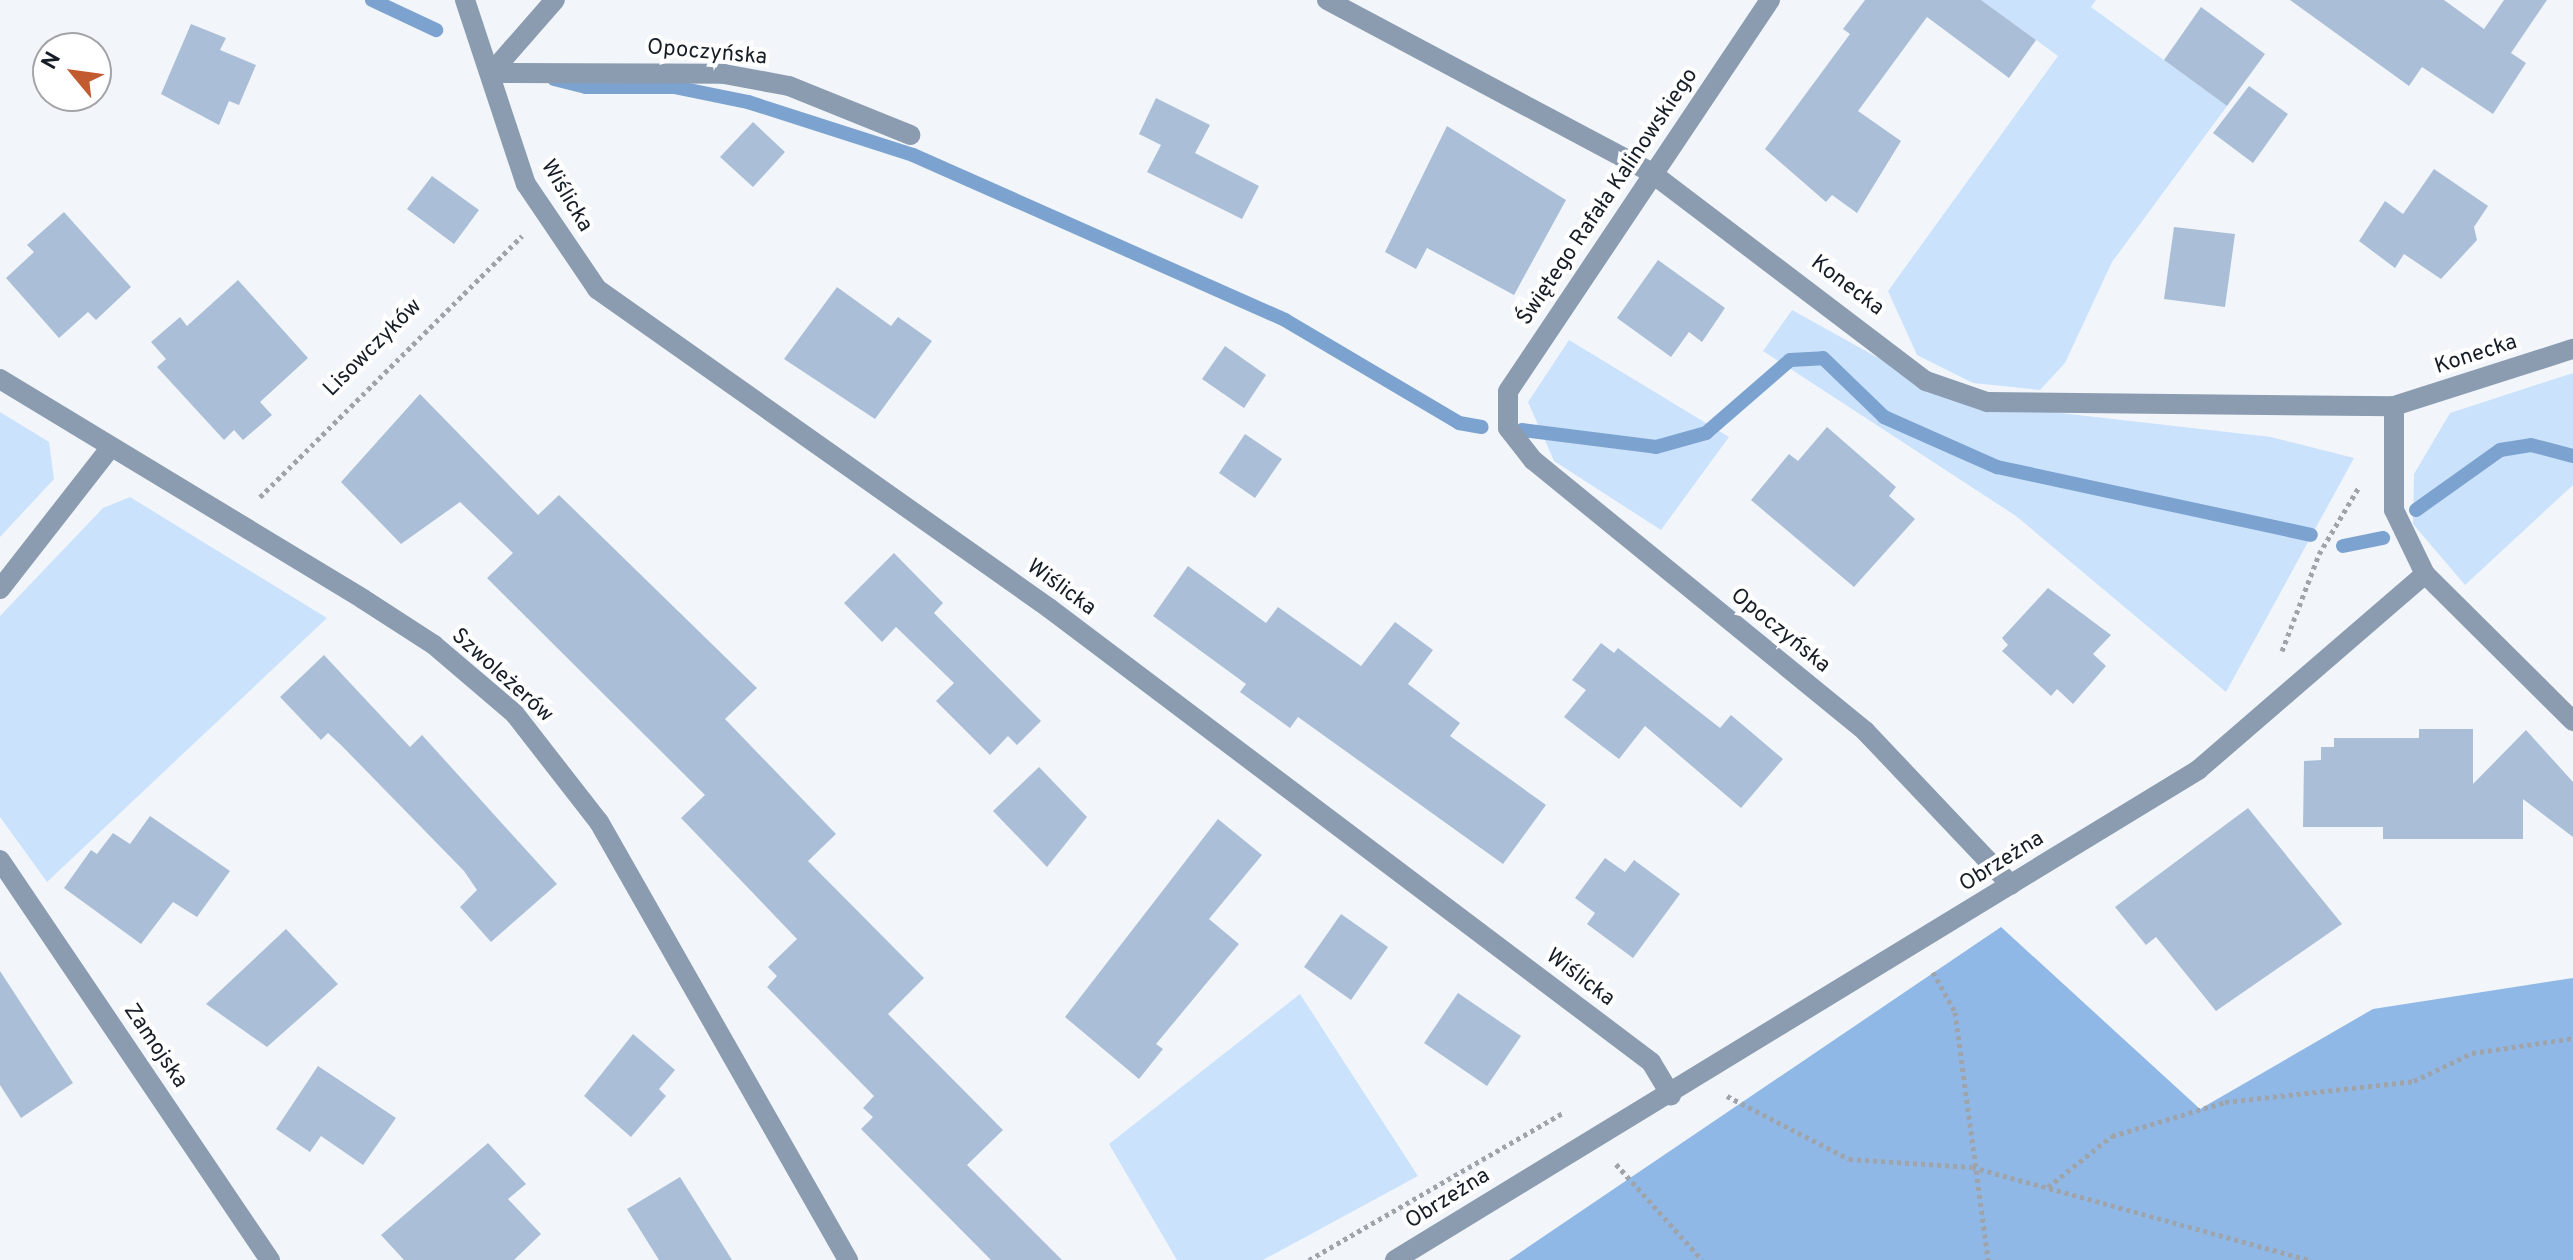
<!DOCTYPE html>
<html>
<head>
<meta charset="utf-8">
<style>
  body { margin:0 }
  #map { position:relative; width:2573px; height:1260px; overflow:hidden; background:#f2f6fb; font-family:Overpass,sans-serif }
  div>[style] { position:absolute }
  .green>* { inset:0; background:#cbe2fc }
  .forest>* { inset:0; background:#90b8e6 }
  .stream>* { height:14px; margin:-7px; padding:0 7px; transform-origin:7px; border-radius:7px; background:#7ca3d0 }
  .building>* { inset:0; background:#aabfd7 }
  .path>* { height:5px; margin-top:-2.5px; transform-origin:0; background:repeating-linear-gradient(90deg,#9fa4ab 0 4px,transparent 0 8px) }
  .minor>* { height:20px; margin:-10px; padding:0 10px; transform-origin:10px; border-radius:10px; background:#8b9cb0 }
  span { translate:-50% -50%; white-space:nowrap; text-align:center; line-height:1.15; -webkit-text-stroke:8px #fff; paint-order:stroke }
  .street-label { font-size:22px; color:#161d26 }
  .north { position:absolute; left:32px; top:32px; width:80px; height:80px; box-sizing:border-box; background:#fff; border:2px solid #a2a5a8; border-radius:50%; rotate:299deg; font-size:22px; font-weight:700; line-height:32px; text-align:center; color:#161d26 }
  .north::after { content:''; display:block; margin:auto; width:28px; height:36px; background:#c25b2f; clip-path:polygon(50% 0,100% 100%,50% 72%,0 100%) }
</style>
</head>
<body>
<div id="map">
  <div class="green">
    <i style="clip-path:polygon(1981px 0,2096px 0,2091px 7px,2227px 106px,2112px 262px,2065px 363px,2040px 390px,1973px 383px,1917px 355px,1888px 291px,2058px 56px)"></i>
    <i style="clip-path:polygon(1792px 310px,1956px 401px,2271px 437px,2354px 458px,2226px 692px,2016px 516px,1763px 351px)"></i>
    <i style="clip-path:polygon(1569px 340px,1729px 437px,1661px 530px,1554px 461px,1528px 402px)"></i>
    <i style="clip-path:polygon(2573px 373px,2573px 485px,2465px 585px,2413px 524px,2414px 474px,2450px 413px)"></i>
    <i style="clip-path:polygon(0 412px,49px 442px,54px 479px,0 537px)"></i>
    <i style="clip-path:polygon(130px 497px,327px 618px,47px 882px,0 817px,0 616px,103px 508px)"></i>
    <i style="clip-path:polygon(1300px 994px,1418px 1176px,1263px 1260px,1177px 1260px,1109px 1144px)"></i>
  </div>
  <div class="forest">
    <i style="clip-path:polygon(2001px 927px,2200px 1109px,2373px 1009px,2573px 978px,2573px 1260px,1509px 1260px)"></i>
  </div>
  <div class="stream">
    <i style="left:372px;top:0;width:71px;rotate:25.1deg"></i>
    <i style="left:554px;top:79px;width:33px;rotate:14deg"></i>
    <i style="left:586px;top:87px;width:88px"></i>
    <i style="left:674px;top:87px;width:76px;rotate:11.5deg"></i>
    <i style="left:748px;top:102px;width:173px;rotate:17.8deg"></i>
    <i style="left:913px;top:155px;width:407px;rotate:23.9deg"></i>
    <i style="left:1285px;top:320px;width:202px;rotate:30.6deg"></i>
    <i style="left:1459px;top:423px;width:23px;rotate:10deg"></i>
    <i style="left:1522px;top:430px;width:135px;rotate:7.2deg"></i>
    <i style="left:1656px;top:447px;width:52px;rotate:-15.6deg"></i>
    <i style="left:1706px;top:433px;width:111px;rotate:-41deg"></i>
    <i style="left:1790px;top:360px;width:33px;rotate:-3deg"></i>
    <i style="left:1823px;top:358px;width:85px;rotate:44deg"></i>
    <i style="left:1884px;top:417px;width:124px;rotate:23.9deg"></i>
    <i style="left:1997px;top:467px;width:321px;rotate:12.2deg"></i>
    <i style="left:2416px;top:510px;width:103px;rotate:-35.5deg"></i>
    <i style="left:2500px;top:450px;width:31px;rotate:-9deg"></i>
    <i style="left:2531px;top:445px;width:43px;rotate:14.7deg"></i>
    <i style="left:2343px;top:546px;width:41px;rotate:-11.3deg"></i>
  </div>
  <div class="building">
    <i style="clip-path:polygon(1865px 0,1981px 0,2036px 40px,2009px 78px,1927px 17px,1858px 111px,1901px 141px,1857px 213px,1832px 195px,1826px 202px,1765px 149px,1850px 34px,1843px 29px)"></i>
    <i style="clip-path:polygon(2290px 0,2444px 0,2484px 29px,2504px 0,2547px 0,2511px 53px,2526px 63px,2493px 114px,2422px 67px,2409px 86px)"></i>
    <i style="clip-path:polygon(2201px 7px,2265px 54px,2227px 106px,2164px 60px)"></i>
    <i style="clip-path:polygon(191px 24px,226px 38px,220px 50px,256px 65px,239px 105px,229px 101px,219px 125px,161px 94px)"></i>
    <i style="clip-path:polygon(2249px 86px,2288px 114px,2253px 163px,2213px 133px)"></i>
    <i style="clip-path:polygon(1156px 98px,1210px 125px,1195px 153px,1259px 186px,1242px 219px,1147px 172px,1161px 145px,1139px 134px)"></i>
    <i style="clip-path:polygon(753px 122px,785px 152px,753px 187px,720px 157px)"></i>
    <i style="clip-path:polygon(1447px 126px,1566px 200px,1514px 295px,1427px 248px,1416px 269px,1385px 252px)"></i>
    <i style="clip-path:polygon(2434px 169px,2488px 206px,2474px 227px,2477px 240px,2441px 279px,2404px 254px,2395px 268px,2359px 241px,2385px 201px,2403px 214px)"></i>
    <i style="clip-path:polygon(432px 176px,479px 210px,454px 244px,407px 209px)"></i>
    <i style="clip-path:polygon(64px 212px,131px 287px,96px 320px,88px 312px,59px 338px,6px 278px,34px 252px,27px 245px)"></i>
    <i style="clip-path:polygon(2174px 227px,2235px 234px,2225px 307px,2164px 299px)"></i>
    <i style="clip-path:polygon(1658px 260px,1725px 308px,1702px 342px,1689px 332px,1671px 357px,1617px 318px)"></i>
    <i style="clip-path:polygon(238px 280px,308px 358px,260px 402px,272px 415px,243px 440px,234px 430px,224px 440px,157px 367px,166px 359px,151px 342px,180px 317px,187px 326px)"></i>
    <i style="clip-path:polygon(837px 287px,891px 326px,898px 317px,932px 341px,875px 419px,784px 359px)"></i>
    <i style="clip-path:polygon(1225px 346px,1266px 375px,1244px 408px,1202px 379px)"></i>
    <i style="clip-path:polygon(420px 394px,538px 515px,559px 495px,757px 688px,725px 719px,836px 834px,808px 861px,924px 978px,888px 1014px,1003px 1130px,967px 1165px,1062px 1260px,991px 1260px,861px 1129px,873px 1117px,863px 1108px,874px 1096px,767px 987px,777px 976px,768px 967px,797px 939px,681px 818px,705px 795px,487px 578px,513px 553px,460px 502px,401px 544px,341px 482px)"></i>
    <i style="clip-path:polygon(1827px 427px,1896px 487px,1889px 496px,1915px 519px,1854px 587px,1751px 500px,1789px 454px,1798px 461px)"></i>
    <i style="clip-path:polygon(1245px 434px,1282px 459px,1255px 498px,1219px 473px)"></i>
    <i style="clip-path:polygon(894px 553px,943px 603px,934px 613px,1041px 721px,1017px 745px,1008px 736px,990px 755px,936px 701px,954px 683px,896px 627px,882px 642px,844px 603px)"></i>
    <i style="clip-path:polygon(1188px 566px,1266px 623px,1278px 607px,1361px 666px,1395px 622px,1433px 650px,1408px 684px,1460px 723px,1450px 736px,1546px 805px,1503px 864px,1298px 717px,1290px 728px,1240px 692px,1246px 684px,1153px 616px)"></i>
    <i style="clip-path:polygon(2048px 588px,2111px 635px,2093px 654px,2106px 666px,2073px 704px,2057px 689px,2051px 696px,2002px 651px,2008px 645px,2002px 638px)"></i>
    <i style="clip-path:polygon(1601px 643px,1614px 653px,1618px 648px,1720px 728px,1731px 715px,1783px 759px,1741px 808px,1645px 726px,1619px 759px,1564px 717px,1586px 690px,1572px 680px)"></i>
    <i style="clip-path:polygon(324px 655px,410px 747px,422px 735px,557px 884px,491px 942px,460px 907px,477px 890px,464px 871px,341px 745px,328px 733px,321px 740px,280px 697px)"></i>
    <i style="clip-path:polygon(2419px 729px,2473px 729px,2473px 784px,2526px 730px,2573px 782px,2573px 837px,2523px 799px,2523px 839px,2383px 839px,2383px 827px,2303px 827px,2304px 761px,2321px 760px,2321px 747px,2334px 747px,2334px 738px,2419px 738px)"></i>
    <i style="clip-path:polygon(1039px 767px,1087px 817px,1047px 867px,993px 811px)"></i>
    <i style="clip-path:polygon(2248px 808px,2342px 924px,2216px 1011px,2156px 937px,2146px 945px,2115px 907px)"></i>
    <i style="clip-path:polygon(150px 816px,230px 871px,197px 917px,173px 902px,141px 944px,64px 888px,91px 850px,97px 854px,113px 833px,130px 844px)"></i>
    <i style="clip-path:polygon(1218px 819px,1262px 855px,1209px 919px,1239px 944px,1156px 1044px,1163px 1049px,1139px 1079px,1065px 1017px)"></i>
    <i style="clip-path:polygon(1605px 858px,1625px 872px,1634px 860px,1680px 894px,1633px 958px,1587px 924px,1595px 913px,1575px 898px)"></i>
    <i style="clip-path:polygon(1341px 914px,1388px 947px,1351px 1000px,1304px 967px)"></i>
    <i style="clip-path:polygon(286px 929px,338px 984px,267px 1047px,206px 1004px)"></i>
    <i style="clip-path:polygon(0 971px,73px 1083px,21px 1118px,0 1085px)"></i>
    <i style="clip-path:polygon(1458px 993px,1521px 1036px,1487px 1086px,1424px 1043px)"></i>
    <i style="clip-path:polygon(633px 1034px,675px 1070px,659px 1089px,666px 1096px,631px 1137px,584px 1096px)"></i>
    <i style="clip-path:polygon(318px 1066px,396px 1118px,363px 1165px,321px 1136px,310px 1152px,276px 1129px)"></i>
    <i style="clip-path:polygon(488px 1143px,526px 1184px,508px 1199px,541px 1234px,514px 1260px,404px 1260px,381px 1235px)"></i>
    <i style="clip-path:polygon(680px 1177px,732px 1260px,659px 1260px,627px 1209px)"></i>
  </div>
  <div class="path">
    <i style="left:260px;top:497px;width:370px;rotate:-44.9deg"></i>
    <i style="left:2282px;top:651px;width:104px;rotate:-69.1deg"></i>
    <i style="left:2319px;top:554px;width:78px;rotate:-59.2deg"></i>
    <i style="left:1933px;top:972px;width:46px;rotate:61.2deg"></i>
    <i style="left:1955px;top:1012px;width:250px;rotate:82.4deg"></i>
    <i style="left:1727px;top:1096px;width:137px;rotate:27.3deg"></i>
    <i style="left:1849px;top:1159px;width:123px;rotate:3.7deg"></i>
    <i style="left:1972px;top:1167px;width:351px;rotate:15.4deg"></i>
    <i style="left:1616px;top:1164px;width:129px;rotate:48.1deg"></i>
    <i style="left:2048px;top:1187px;width:82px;rotate:-38.6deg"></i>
    <i style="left:2112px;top:1136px;width:118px;rotate:-16.7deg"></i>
    <i style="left:2225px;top:1102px;width:190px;rotate:-6.3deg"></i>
    <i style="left:2414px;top:1081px;width:64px;rotate:-25.8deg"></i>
    <i style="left:2472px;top:1053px;width:102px;rotate:-8.4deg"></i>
    <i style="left:1309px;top:1260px;width:295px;rotate:-30.1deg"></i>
  </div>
  <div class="minor">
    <i style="left:465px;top:0;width:194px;rotate:71.7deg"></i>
    <i style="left:526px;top:184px;width:127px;rotate:55.9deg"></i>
    <i style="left:597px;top:289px;width:553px;rotate:35.21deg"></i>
    <i style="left:1049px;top:608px;width:754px;rotate:37.02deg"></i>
    <i style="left:1651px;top:1062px;width:39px;rotate:59deg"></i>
    <i style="left:1327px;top:0;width:365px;rotate:28deg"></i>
    <i style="left:1649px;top:171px;width:348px;rotate:37.2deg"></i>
    <i style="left:1926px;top:381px;width:65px;rotate:19deg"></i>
    <i style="left:1987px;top:402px;width:407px;rotate:0.6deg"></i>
    <i style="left:2394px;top:406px;width:188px;rotate:-17.7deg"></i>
    <i style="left:1770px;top:0;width:471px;rotate:123.8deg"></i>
    <i style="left:1508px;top:392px;width:36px;rotate:90deg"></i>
    <i style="left:1508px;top:428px;width:41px;rotate:52deg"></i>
    <i style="left:1533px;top:460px;width:429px;rotate:39.2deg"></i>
    <i style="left:1865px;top:731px;width:212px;rotate:46.5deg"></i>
    <i style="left:491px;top:73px;width:233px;rotate:0.2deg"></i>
    <i style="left:724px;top:74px;width:66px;rotate:10.5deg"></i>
    <i style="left:789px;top:86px;width:131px;rotate:22deg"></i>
    <i style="left:491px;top:73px;width:97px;rotate:-48.8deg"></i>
    <i style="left:0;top:379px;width:424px;rotate:31.2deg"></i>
    <i style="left:363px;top:599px;width:85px;rotate:32.9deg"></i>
    <i style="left:434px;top:645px;width:105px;rotate:40.4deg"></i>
    <i style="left:514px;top:713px;width:138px;rotate:52.1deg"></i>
    <i style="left:599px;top:822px;width:504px;rotate:60.38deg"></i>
    <i style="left:2394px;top:406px;width:104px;rotate:90deg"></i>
    <i style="left:2394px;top:510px;width:71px;rotate:64.2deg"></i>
    <i style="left:0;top:589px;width:180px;rotate:-52deg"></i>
    <i style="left:0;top:860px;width:483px;rotate:56deg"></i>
    <i style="left:1395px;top:1260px;width:941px;rotate:-31.39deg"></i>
    <i style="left:2198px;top:770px;width:300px;rotate:-40.8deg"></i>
    <i style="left:2425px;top:574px;width:209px;rotate:44.8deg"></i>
  </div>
  <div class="street-label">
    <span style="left:707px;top:53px;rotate:5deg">Opoczyńska</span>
    <span style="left:566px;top:196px;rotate:59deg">Wiślicka</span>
    <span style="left:1608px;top:197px;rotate:-56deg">Świętego Rafała Kalinowskiego</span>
    <span style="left:1847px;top:286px;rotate:37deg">Konecka</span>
    <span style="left:373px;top:348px;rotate:-45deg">Lisowczyków</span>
    <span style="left:2476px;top:355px;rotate:-18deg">Konecka</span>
    <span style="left:1061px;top:588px;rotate:36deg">Wiślicka</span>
    <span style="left:1780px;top:631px;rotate:39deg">Opoczyńska</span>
    <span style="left:502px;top:676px;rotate:42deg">Szwoleżerów</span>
    <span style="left:2002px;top:862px;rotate:-32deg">Obrzeżna</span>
    <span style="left:1580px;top:978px;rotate:37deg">Wiślicka</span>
    <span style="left:155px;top:1046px;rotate:56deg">Zamojska</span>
    <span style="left:1448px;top:1199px;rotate:-32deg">Obrzeżna</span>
  </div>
  <div class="north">N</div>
</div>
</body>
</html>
